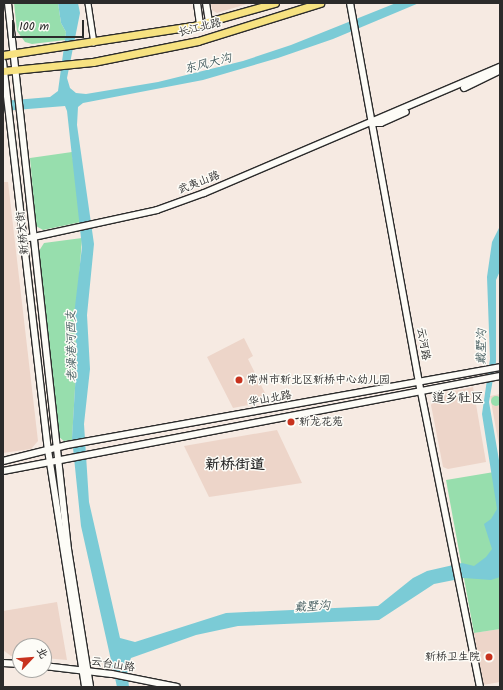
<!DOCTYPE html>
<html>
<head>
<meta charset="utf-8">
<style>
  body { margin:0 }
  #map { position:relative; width:503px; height:690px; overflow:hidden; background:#f6eae2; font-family:Kalam,"LXGW WenKai TC",sans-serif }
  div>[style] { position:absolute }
  .built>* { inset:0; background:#edd5c9 }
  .green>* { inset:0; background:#97dead }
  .round { border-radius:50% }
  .water>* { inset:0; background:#7bcbd6 }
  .roads { filter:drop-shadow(1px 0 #2b2b2b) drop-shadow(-1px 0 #2b2b2b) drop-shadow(0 1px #2b2b2b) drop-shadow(0 -1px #2b2b2b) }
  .street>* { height:4.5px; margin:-2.25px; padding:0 2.25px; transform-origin:2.25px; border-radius:2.25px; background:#fdfcf7 }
  .secondary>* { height:6px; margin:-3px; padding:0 3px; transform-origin:3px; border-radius:3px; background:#fdfcf7 }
  .primary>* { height:7px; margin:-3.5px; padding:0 3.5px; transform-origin:3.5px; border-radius:3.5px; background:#f7e281 }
  .dots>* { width:11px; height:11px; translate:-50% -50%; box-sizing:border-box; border:2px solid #fdfcf7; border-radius:50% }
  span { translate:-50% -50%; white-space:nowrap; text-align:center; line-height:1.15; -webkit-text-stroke:3px #fdfcf7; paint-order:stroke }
  .street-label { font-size:11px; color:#2b2b2b }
  .poi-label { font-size:11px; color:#2b2b2b }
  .left { translate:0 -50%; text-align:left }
  .right { translate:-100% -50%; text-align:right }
  .water-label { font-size:12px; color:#435b5e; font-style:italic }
  .quarter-label { font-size:13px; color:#2b2b2b }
  .district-label { font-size:15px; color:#2b2b2b; font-weight:700 }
  .frame { position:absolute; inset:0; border:4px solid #2b2b2b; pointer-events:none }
  .north { position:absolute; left:12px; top:638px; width:40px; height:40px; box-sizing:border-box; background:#fdfcf7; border:1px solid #a9a8a5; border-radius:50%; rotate:64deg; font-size:11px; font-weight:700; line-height:16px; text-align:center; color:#2b2b2b }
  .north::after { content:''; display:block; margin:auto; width:14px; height:18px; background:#c8321e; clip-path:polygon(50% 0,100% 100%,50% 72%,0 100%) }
  .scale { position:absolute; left:12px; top:20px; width:72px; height:18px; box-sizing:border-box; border:2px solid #2b2b2b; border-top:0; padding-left:5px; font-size:12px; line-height:14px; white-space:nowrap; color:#2b2b2b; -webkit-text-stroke:3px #fdfcf7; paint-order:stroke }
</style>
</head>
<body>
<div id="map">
  <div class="built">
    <i style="clip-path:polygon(211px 3px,250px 3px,217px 13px,212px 10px)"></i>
    <i style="clip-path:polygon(3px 182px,8px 182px,38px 441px,31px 449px,3px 453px)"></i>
    <i style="clip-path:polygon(244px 338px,253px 356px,248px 359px,269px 401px,233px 408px,207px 357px)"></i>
    <i style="clip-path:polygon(473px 387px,486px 462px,448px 469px,443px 467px,431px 405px,439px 394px)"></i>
    <i style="clip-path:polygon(500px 394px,500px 451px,490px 396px)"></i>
    <i style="clip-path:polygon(277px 430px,302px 483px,209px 497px,184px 446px)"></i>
    <i style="clip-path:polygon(57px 602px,67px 660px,44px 658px,44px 646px,20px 646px,20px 657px,11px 656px,3px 650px,3px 611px)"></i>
    <i style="clip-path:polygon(500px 629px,500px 682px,483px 685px,474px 633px)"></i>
  </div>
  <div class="green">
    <i style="clip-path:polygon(14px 3px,58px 3px,61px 23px,66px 32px,65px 40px,32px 44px,25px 42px,17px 31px)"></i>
    <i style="clip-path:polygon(72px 152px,81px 222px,43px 230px,36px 226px,30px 158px)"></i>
    <i style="clip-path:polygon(82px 238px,75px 333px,77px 354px,72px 440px,64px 441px,59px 437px,39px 251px,44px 243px)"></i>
    <i class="round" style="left:491px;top:396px;width:10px;height:10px"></i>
    <i style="clip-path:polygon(500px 471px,500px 629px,474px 633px,446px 480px)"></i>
  </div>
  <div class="water">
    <i style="clip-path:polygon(58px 3px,78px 3px,80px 13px,67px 78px,70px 88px,76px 93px,86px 94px,158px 82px,243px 61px,291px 45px,396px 3px,419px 3px,333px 39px,278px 58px,203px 80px,83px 103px,78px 107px,77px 125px,94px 244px,87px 315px,90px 369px,84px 424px,89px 502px,120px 638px,135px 642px,226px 613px,378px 606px,413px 578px,427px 571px,462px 563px,474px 566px,486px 557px,492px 549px,484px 524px,491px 519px,497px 509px,482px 414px,490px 359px,487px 277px,492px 242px,500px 226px,500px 271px,496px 280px,496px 362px,489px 402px,500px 466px,500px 577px,491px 580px,464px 578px,434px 584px,379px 620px,238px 626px,196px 635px,131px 658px,127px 668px,129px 687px,117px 687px,81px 526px,72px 438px,77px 354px,74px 315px,82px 247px,67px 111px,65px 106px,3px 111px,3px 101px,50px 97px,58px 91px,66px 32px,61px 23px)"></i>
  </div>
  <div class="roads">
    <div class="street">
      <i style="left:88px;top:3px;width:40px;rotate:81.5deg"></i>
    </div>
    <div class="secondary">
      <i style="left:8px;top:3px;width:549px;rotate:83.73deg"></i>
      <i style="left:68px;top:549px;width:140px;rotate:80.9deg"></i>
      <i style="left:197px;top:3px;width:21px;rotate:82deg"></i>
      <i style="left:206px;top:3px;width:19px;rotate:81deg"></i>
      <i style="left:350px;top:3px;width:395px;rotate:79.7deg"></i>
      <i style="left:421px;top:392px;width:301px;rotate:78.7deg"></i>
      <i style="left:3px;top:62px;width:391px;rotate:83.4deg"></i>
      <i style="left:48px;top:450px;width:240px;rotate:81.1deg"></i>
      <i style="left:464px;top:88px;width:37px;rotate:-26deg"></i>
      <i style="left:374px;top:123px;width:7px"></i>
      <i style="left:381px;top:123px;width:27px;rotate:-24deg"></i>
      <i style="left:29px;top:238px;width:131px;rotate:-12.3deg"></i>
      <i style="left:157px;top:210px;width:50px;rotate:-19.9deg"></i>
      <i style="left:204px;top:193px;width:322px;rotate:-23.1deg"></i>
      <i style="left:3px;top:461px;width:66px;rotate:-14deg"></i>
      <i style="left:67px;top:445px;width:440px;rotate:-10.2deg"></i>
      <i style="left:3px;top:471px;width:506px;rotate:-10.82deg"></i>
      <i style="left:3px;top:663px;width:17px;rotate:3deg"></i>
      <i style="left:44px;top:666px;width:68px;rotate:6.7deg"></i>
      <i style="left:112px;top:674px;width:66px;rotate:11.3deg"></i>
    </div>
    <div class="primary">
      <i style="left:3px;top:55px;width:192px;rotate:-8.7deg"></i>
      <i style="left:193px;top:26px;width:85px;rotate:-15.7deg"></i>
      <i style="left:3px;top:71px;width:90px;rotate:-5.7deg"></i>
      <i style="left:93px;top:62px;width:107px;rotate:-11.3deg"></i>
      <i style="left:198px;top:41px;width:128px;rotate:-17.3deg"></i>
    </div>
  </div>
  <div class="dots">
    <i style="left:239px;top:380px;background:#c8321e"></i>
    <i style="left:291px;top:422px;background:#c8321e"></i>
    <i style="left:489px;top:657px;background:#c8321e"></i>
  </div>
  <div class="street-label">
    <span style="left:200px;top:28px;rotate:-14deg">长江北路</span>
    <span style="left:199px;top:183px;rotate:-21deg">武夷山路</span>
    <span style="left:23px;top:233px;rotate:-96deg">新桥大街</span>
    <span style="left:423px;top:344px;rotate:80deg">云河路</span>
    <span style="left:270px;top:399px;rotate:-10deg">华山北路</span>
    <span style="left:113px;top:665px;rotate:9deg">云台山路</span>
  </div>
  <div class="poi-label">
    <span class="left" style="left:247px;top:380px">常州市新北区新桥中心幼儿园</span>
    <span class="left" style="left:299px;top:422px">新龙花苑</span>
    <span class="right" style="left:480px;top:657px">新桥卫生院</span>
  </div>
  <div class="water-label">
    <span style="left:208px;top:64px;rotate:-14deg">东风大沟</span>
    <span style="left:72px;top:346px;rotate:-91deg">老澡港河西支</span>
    <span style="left:482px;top:347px;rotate:-89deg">戴墅沟</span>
    <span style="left:312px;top:607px;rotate:-3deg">戴墅沟</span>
  </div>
  <div class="quarter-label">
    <span style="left:458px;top:399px">道乡社区</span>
  </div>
  <div class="district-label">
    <span style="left:235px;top:466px">新桥街道</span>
  </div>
  <div class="frame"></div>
  <div class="north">北</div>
  <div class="scale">100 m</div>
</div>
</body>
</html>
